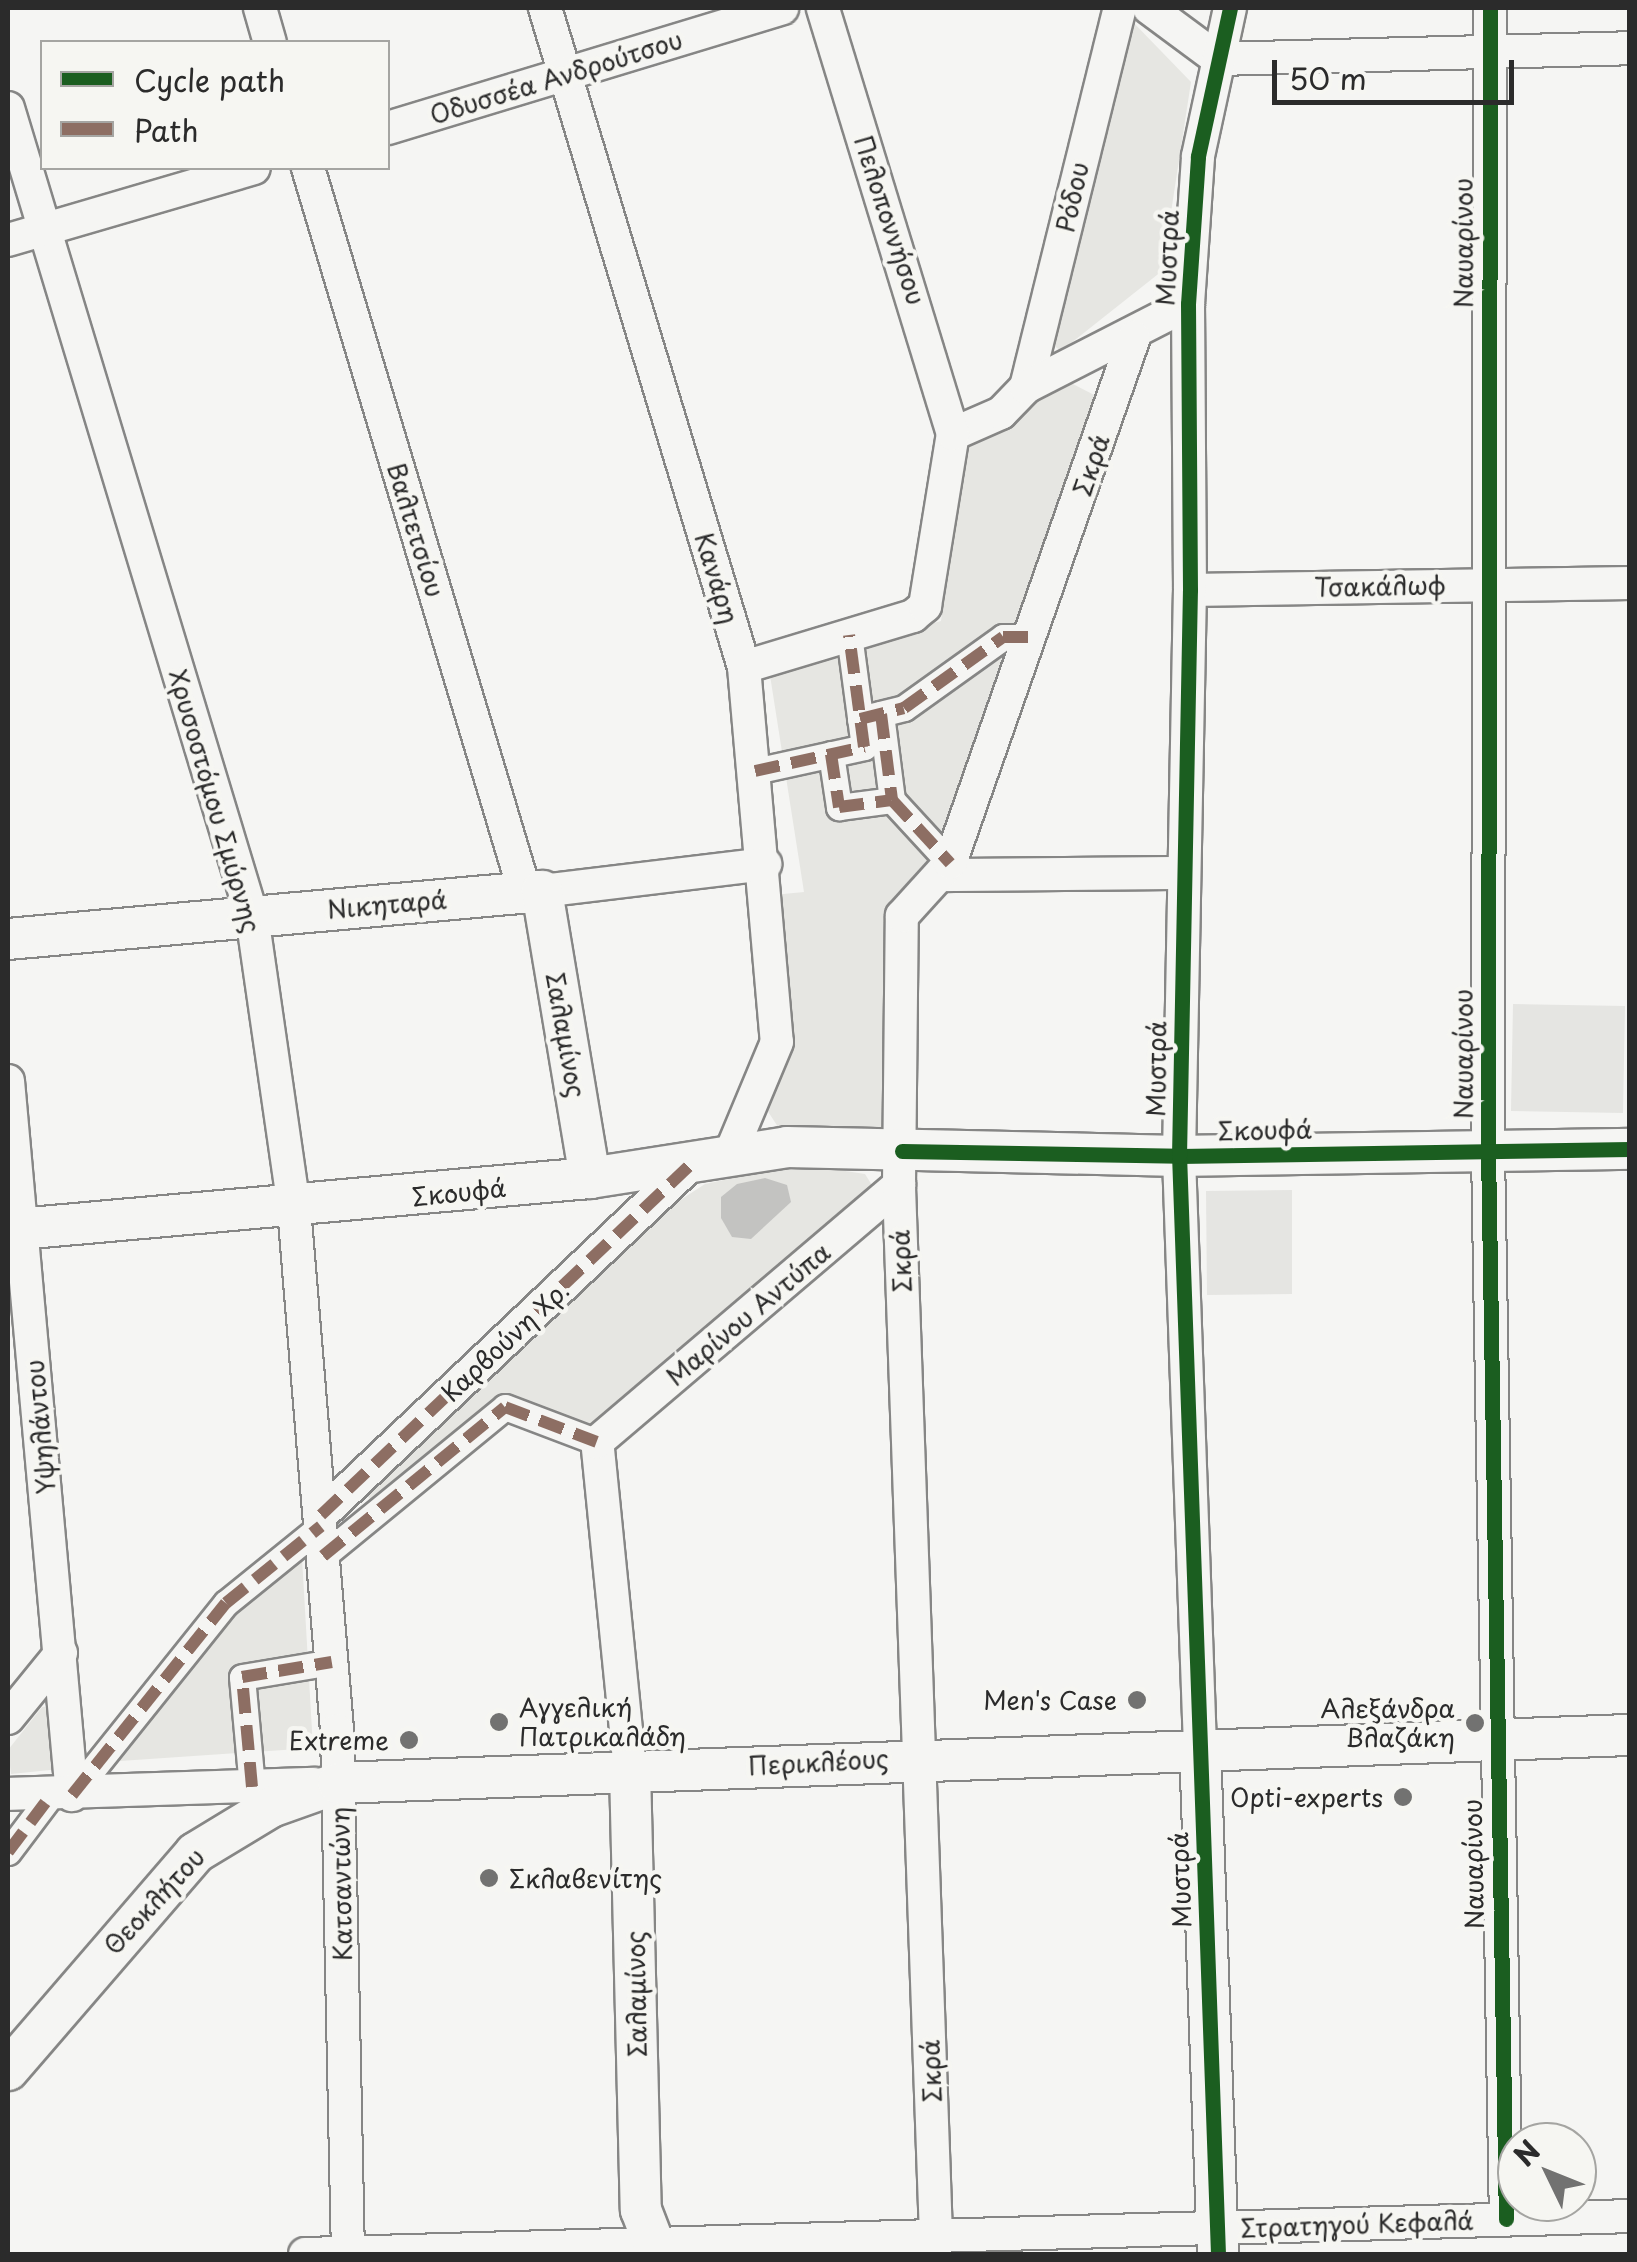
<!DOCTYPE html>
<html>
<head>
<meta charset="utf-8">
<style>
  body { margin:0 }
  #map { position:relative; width:1637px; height:2262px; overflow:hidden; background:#f5f5f3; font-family:"Playpen Sans",sans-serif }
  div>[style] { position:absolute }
  .built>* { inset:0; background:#e5e5e2 }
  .green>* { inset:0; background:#e6e6e2 }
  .water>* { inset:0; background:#c3c3c1 }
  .roads { filter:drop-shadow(2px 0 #868685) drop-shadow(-2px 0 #868685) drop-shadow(0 2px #868685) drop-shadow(0 -2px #868685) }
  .pedestrian>* { height:25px; margin:-12.5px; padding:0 12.5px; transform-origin:12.5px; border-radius:12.5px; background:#f5f5f3 }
  .minor>* { height:32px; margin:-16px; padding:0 16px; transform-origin:16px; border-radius:16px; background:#f5f5f3 }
  .tertiary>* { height:40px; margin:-20px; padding:0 20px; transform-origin:20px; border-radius:20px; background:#f5f5f3 }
  .quiet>* { height:12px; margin-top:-6px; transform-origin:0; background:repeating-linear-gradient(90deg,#8d6e63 0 25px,transparent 0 37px) }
  .cycleway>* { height:15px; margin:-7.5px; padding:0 7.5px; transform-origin:7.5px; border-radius:7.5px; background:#1b5e20 }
  .dots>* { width:28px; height:28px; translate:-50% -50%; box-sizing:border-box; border:5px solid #f6f6f2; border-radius:50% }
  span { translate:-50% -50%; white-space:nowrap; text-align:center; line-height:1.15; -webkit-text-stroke:9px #f6f6f2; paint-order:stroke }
  .street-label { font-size:25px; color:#2b2b2b }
  .poi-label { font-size:25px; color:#2b2b2b }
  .right { translate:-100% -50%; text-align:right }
  .left { translate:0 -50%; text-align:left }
  .frame { position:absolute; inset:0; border:10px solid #2b2b2b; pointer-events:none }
  .legend { position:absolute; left:40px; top:40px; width:350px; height:130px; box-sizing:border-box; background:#f6f6f2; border:2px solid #a5a5a2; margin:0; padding:12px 18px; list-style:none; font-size:30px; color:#2b2b2b }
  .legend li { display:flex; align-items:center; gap:20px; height:50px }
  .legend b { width:50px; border:2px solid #a5a5a2 }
  .north { position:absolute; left:1497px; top:2122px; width:100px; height:100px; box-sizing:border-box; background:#f6f6f2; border:2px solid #a5a5a2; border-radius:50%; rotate:313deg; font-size:28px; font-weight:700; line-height:40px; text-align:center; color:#2b2b2b }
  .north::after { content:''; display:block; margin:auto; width:35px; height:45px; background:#727271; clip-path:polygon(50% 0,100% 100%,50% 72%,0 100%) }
  .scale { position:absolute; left:1272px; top:60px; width:242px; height:45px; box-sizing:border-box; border:5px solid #2b2b2b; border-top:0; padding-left:12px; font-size:30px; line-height:35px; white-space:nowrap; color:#2b2b2b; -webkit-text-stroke:8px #f6f6f2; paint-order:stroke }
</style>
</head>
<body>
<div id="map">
  <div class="built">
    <i style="clip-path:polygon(1513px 1004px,1625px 1006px,1623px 1113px,1511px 1111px)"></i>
    <i style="clip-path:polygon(1292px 1190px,1292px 1294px,1207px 1295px,1206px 1191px)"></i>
  </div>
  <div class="green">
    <i style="clip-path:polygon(1129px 18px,1191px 82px,1162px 271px,1061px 351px,1049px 342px)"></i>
    <i style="clip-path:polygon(1071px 383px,1100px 398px,947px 844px,891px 912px,892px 1135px,780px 1130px,767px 1110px,787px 1052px,773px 895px,804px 892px,769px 669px,941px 621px,963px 437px,1012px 427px,1024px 404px)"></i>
    <i style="clip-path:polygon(799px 1164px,865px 1174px,875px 1190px,614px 1418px,583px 1428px,501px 1396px,370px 1499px,363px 1491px,665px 1210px,705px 1184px)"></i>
    <i style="clip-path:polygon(302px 1558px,313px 1748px,120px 1761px,118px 1755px,229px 1614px)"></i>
    <i style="clip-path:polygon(51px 1706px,60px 1769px,11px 1774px,8px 1750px,42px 1707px)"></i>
  </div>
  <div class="water">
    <i style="clip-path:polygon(765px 1178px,787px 1185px,791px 1202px,751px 1239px,732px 1237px,721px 1218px,721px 1197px,737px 1184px)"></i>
  </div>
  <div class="roads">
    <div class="pedestrian">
      <i style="left:881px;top:714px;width:87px;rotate:82.7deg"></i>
      <i style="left:892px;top:800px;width:86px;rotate:47.4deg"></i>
      <i style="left:860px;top:719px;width:45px;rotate:-14deg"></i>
      <i style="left:904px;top:708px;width:122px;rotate:-35.6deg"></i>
      <i style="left:1003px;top:637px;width:28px"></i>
      <i style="left:831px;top:754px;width:54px;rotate:81.4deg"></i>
      <i style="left:839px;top:807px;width:53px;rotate:-7.5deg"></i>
      <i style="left:755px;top:771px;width:112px;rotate:-12.4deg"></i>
      <i style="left:864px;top:747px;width:113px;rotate:-97.6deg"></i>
      <i style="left:323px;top:1556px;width:235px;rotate:-39.3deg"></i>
      <i style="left:505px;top:1407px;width:98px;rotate:20.8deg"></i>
      <i style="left:252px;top:1787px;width:110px;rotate:-95.2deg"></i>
      <i style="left:242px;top:1677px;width:91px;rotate:-9.5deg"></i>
      <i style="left:72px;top:1795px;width:246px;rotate:-51.3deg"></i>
      <i style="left:226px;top:1603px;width:122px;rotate:-39deg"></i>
      <i style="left:8px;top:1852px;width:71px;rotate:-53deg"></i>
    </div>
    <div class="minor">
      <i style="left:260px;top:8px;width:35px;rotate:74deg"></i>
      <i style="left:545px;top:8px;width:688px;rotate:73.2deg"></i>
      <i style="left:744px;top:667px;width:376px;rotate:85deg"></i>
      <i style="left:777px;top:1042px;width:127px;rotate:112.7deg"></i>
      <i style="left:1149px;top:8px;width:86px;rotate:36.5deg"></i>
      <i style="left:1218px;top:59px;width:412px;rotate:-1.5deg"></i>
      <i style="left:1490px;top:8px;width:1142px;rotate:90.1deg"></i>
      <i style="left:1488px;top:1150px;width:1069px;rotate:89.04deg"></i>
      <i style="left:8px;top:108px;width:844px;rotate:73.2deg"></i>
      <i style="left:252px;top:916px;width:295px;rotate:81.8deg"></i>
      <i style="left:294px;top:1208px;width:524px;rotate:85.29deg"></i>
      <i style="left:337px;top:1730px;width:524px;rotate:88.8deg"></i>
      <i style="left:388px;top:128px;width:412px;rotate:-16.9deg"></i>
      <i style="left:308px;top:168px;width:756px;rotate:73.32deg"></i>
      <i style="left:8px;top:240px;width:256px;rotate:-16.3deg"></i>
      <i style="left:1026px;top:387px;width:390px;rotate:-76.1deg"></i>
      <i style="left:953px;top:434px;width:52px;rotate:-23.6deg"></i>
      <i style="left:1001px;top:413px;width:36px;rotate:-46deg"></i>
      <i style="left:1026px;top:387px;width:182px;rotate:-27.1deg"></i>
      <i style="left:1190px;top:590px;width:440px;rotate:-0.9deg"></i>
      <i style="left:744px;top:667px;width:177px;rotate:-16.8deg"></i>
      <i style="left:913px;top:616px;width:16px;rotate:-40deg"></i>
      <i style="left:925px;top:606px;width:174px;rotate:-80.8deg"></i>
      <i style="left:953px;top:434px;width:445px;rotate:-107deg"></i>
      <i style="left:945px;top:875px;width:239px;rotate:-0.5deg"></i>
      <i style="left:542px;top:891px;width:225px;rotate:-6.9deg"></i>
      <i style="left:8px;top:1081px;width:717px;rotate:84.88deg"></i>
      <i style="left:321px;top:1515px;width:507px;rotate:-43.48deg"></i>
      <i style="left:8px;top:1718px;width:84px;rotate:-50.8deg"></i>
      <i style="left:1200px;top:1747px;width:591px;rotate:-92.04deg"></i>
      <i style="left:1179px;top:1156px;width:566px;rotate:-88.89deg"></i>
      <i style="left:1190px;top:590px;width:286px;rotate:-90.4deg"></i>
      <i style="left:1188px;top:304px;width:148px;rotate:-86.1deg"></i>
      <i style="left:1198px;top:156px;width:151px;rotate:-77.8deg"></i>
      <i style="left:630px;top:1770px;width:330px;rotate:-95.7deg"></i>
      <i style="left:597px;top:1442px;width:397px;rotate:-40.4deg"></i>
      <i style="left:8px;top:1794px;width:306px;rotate:-1.9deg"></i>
      <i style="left:936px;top:2236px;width:1052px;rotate:-92.02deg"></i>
      <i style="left:899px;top:1185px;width:269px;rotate:-89.4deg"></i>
      <i style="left:902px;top:916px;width:72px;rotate:-47.8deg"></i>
      <i style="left:950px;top:863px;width:557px;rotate:-70.72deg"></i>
      <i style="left:305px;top:2254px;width:1326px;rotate:-1.64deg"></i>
    </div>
    <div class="tertiary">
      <i style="left:8px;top:939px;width:536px;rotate:-5.14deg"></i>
      <i style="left:542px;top:891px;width:291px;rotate:80.5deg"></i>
      <i style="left:8px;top:1230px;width:584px;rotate:-5.11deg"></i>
      <i style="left:590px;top:1178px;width:199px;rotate:-8.9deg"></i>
      <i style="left:787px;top:1147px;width:392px;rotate:1.3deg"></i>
      <i style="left:1179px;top:1156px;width:451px;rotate:-0.9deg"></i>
      <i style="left:1200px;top:1747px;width:507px;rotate:87.97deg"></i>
      <i style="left:630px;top:1770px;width:440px;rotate:88.6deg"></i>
      <i style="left:641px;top:2210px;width:47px;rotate:68.9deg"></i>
      <i style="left:8px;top:2070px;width:286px;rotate:-49.2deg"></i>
      <i style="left:195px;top:1853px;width:89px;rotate:-31.2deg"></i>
      <i style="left:271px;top:1807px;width:71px;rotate:-19.7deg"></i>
      <i style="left:338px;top:1783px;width:1293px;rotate:-2.13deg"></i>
    </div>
  </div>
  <div class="quiet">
    <i style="left:881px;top:714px;width:87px;rotate:82.7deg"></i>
    <i style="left:892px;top:800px;width:86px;rotate:47.4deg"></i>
    <i style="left:860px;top:719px;width:45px;rotate:-14deg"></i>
    <i style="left:904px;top:708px;width:122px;rotate:-35.6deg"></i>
    <i style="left:1003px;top:637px;width:28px"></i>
    <i style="left:831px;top:754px;width:54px;rotate:81.4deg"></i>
    <i style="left:839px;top:807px;width:53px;rotate:-7.5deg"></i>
    <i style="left:755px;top:771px;width:112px;rotate:-12.4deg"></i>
    <i style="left:864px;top:747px;width:113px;rotate:-97.6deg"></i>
    <i style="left:321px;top:1515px;width:507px;rotate:-43.48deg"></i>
    <i style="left:323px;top:1556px;width:235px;rotate:-39.3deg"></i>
    <i style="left:505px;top:1407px;width:98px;rotate:20.8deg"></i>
    <i style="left:252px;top:1787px;width:110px;rotate:-95.2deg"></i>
    <i style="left:242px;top:1677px;width:91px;rotate:-9.5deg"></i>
    <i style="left:72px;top:1795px;width:246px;rotate:-51.3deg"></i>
    <i style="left:226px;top:1603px;width:122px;rotate:-39deg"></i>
    <i style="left:8px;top:1852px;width:71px;rotate:-53deg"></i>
  </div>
  <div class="cycleway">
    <i style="left:1490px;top:8px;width:1142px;rotate:90.1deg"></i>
    <i style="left:1488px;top:1150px;width:1069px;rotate:89.04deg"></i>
    <i style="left:902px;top:1151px;width:277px;rotate:1deg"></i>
    <i style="left:1179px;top:1156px;width:451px;rotate:-0.9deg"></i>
    <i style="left:1218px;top:2254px;width:1099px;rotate:-92.03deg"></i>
    <i style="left:1179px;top:1156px;width:566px;rotate:-88.89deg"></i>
    <i style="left:1190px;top:590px;width:286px;rotate:-90.4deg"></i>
    <i style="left:1188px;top:304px;width:148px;rotate:-86.1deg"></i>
    <i style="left:1198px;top:156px;width:151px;rotate:-77.8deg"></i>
  </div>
  <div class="dots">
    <i style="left:1137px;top:1700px;background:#727271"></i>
    <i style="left:499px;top:1722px;background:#727271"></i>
    <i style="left:1475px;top:1723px;background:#727271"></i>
    <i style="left:409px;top:1740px;background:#727271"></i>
    <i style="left:1403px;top:1797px;background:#727271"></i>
    <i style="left:489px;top:1878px;background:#727271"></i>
  </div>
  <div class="street-label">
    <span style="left:556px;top:77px;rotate:-17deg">Οδυσσέα Ανδρούτσου</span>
    <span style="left:1072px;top:197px;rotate:-77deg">Ρόδου</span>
    <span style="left:890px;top:220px;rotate:72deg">Πελοποννήσου</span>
    <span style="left:1463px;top:243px;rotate:-90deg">Ναυαρίνου</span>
    <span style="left:1167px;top:258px;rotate:-87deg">Μυστρά</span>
    <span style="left:1091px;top:465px;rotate:-71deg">Σκρά</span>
    <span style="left:416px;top:530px;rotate:73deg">Βαλτετσίου</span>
    <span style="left:717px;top:578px;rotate:73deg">Κανάρη</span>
    <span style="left:1380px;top:586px;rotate:-1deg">Τσακάλωφ</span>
    <span style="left:215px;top:801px;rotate:74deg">Χρυσοστόμου Σμύρνης</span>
    <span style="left:387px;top:904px;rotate:-5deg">Νικηταρά</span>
    <span style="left:566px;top:1035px;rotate:80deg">Σαλαμίνος</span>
    <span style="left:1463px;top:1054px;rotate:-90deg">Ναυαρίνου</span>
    <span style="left:1156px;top:1069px;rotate:-89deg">Μυστρά</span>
    <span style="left:1265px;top:1130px;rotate:-1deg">Σκουφά</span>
    <span style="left:459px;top:1192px;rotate:-6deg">Σκουφά</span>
    <span style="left:901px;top:1261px;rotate:-92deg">Σκρά</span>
    <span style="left:748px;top:1314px;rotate:-40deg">Μαρίνου Αντύπα</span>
    <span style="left:505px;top:1341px;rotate:-43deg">Καρβούνη Χρ.</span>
    <span style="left:40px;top:1427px;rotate:-95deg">Υψηλάντου</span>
    <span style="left:818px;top:1762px;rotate:-3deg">Περικλέους</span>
    <span style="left:1473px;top:1864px;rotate:-91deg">Ναυαρίνου</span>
    <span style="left:1180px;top:1880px;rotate:-92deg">Μυστρά</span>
    <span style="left:341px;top:1884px;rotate:-91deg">Κατσαντώνη</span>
    <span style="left:154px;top:1901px;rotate:-47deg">Θεοκλήτου</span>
    <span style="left:636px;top:1994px;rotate:-91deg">Σαλαμίνος</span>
    <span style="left:931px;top:2071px;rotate:-92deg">Σκρά</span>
    <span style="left:1357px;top:2224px;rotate:-2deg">Στρατηγού Κεφαλά</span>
  </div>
  <div class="poi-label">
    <span class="right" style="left:1117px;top:1700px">Men's Case</span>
    <span class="left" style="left:519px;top:1722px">Αγγελική<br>Πατρικαλάδη</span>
    <span class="right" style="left:1455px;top:1723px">Αλεξάνδρα<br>Βλαζάκη</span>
    <span class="right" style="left:389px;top:1740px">Extreme</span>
    <span class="right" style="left:1383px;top:1797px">Opti-experts</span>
    <span class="left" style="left:509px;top:1878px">Σκλαβενίτης</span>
  </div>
  <div class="frame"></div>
  <ul class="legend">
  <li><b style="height:12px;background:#1b5e20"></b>Cycle path</li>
  <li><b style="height:12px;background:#8d6e63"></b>Path</li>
  </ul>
  <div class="north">N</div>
  <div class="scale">50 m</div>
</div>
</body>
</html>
